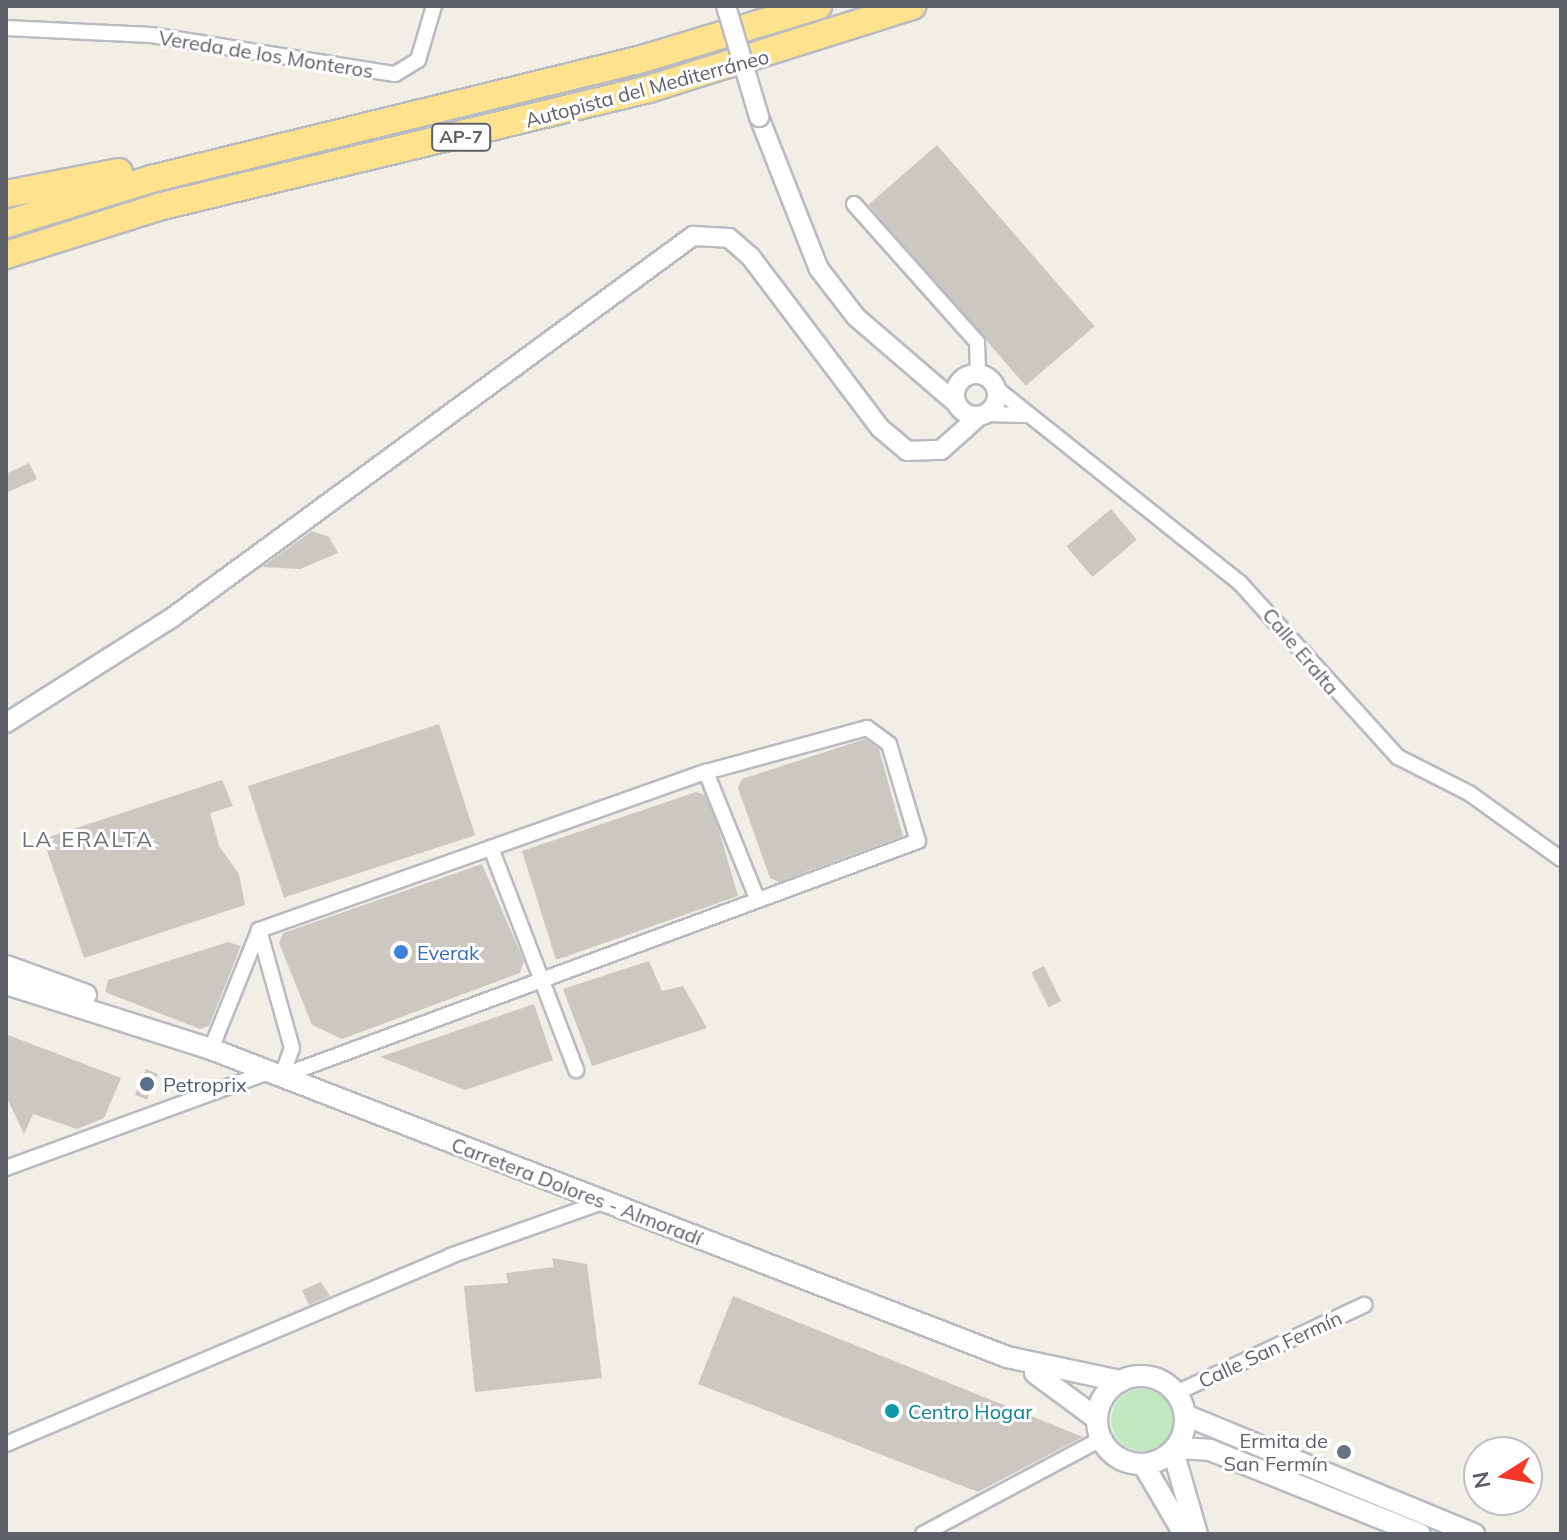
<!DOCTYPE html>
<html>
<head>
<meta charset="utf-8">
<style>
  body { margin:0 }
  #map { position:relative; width:1567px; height:1540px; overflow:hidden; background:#f0eee5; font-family:Mulish,sans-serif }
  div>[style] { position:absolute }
  .green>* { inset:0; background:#c0e9c0 }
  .round { border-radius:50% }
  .building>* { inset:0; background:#cbc8c2; transform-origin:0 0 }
  .roads { filter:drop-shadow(2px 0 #b8bbc0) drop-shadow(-2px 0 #b8bbc0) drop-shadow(0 2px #b8bbc0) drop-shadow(0 -2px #b8bbc0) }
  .minor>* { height:14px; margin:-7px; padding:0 7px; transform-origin:7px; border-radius:7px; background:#fff }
  .tertiary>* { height:18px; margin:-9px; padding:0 9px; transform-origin:9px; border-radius:9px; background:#fff }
  .tertiary>.ring { margin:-9px; padding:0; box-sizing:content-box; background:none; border:18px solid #fff; border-radius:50% }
  .secondary>* { height:20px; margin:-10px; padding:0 10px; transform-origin:10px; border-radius:10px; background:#fff }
  .secondary>.ring { margin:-10px; padding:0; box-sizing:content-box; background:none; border:20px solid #fff; border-radius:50% }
  .motorway>* { height:26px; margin:-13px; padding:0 13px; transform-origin:13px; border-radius:13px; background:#ffe28e }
  .bridges { filter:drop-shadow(2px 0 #b8bbc0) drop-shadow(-2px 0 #b8bbc0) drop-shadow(0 2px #b8bbc0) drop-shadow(0 -2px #b8bbc0) }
  .tertiary-bridge>* { height:18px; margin:-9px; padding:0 9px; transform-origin:9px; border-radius:9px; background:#fff }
  .dots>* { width:22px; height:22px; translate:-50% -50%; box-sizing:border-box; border:4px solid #fff; border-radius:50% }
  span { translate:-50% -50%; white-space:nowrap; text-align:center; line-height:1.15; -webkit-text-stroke:6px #fff; paint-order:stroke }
  .shield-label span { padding:2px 6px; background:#fff; border:2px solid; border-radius:6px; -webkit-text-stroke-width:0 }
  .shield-label { font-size:18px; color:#5d6167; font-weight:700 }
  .street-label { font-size:20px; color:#5d6167 }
  .shop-label { font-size:20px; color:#366cbe }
  .left { translate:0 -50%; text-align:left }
  .service-label { font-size:20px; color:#4e5e75 }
  .culture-label { font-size:20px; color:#0d838f }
  .worship-label { font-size:20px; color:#5b616d }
  .right { translate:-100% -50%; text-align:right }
  .neighbourhood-label { font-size:22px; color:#6e7379; letter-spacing:2px }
  .frame { position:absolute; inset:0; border:8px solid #5d6167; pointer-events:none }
  .north { position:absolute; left:1463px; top:1436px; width:80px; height:80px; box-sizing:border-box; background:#fff; border:2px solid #bec0c2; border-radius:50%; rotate:259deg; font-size:22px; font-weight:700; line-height:32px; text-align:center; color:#5d6167 }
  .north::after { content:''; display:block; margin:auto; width:28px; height:36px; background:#f53727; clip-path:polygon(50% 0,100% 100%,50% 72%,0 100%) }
</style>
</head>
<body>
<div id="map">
  <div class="green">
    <div class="round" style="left:1111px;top:1389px;width:62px;height:62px"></div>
  </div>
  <div class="building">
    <div style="left:937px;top:145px;width:240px;height:91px;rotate:49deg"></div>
    <div style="clip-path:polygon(29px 463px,37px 479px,6px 493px,6px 474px)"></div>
    <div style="left:1111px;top:509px;width:40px;height:58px;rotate:50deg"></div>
    <div style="clip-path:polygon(312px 531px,329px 537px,338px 553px,300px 569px,262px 567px)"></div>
    <div style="left:439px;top:724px;width:117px;height:201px;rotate:72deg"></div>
    <div style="clip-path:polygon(865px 739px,879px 749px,903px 836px,779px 882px,770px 878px,738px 788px,742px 779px)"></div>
    <div style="clip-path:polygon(222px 780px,233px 806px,210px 813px,219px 846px,239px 874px,245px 905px,84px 958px,43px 839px)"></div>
    <div style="clip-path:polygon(696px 792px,705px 795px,718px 827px,738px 896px,556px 960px,522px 851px)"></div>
    <div style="clip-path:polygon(482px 864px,524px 961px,520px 973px,342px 1039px,312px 1025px,279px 943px,283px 933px)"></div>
    <div style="clip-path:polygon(228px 942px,241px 946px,209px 1026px,200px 1029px,105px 992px,108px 980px)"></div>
    <div style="clip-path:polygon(649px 961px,662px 991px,683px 986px,707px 1028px,592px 1066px,563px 989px)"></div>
    <div style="left:1044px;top:966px;width:39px;height:14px;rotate:64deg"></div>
    <div style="clip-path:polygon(534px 1004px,553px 1060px,465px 1090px,380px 1057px)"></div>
    <div style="clip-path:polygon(8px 1035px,121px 1078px,104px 1118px,77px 1129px,33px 1114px,24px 1134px,6px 1096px)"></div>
    <div style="left:146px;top:1069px;width:13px;height:28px;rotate:23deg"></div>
    <div style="clip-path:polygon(552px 1258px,587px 1264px,602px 1378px,475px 1392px,464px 1286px,508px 1283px,506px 1273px,554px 1267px)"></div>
    <div style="clip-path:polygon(321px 1282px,330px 1296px,309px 1305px,302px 1290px)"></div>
    <div style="clip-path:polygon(733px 1296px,1083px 1437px,978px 1492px,698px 1384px)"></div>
  </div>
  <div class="roads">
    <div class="minor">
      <div style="left:6px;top:28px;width:145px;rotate:2.8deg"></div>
      <div style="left:151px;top:35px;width:247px;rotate:9.1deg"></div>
      <div style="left:395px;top:74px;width:27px;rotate:-31deg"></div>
      <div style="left:418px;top:60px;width:56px;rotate:-73.5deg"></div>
      <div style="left:854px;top:204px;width:185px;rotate:48.3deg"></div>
      <div style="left:977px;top:342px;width:31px;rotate:88deg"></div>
      <div style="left:997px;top:389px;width:311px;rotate:38.6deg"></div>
      <div style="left:1240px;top:583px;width:235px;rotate:47.8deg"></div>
      <div style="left:1398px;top:757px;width:80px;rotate:26.9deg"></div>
      <div style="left:1469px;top:793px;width:113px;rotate:35.7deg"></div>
      <div style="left:985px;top:414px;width:40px;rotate:1.4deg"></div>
      <div style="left:706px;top:772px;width:136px;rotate:68deg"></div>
      <div style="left:491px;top:848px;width:238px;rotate:69deg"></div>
      <div style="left:259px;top:930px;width:123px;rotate:74.4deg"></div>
      <div style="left:292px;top:1048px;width:30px;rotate:110deg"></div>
      <div style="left:211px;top:1049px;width:128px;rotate:-68deg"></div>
      <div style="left:259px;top:930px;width:474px;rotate:-19.5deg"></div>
      <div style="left:706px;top:772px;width:167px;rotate:-15.3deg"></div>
      <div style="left:867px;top:728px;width:27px;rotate:36deg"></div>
      <div style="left:889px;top:744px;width:101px;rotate:73.4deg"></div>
      <div style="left:918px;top:841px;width:678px;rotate:159.72deg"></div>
      <div style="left:6px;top:1168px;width:280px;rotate:-20.1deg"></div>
      <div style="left:1176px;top:1393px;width:208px;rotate:-25.1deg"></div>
      <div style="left:6px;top:1444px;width:482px;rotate:-22.9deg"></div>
      <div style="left:450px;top:1256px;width:164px;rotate:-19.5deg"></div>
      <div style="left:923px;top:1534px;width:202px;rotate:-28.1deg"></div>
    </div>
    <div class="tertiary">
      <div style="left:759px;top:117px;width:163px;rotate:68.5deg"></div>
      <div style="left:819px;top:269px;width:61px;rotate:52.4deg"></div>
      <div style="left:856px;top:317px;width:133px;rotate:40.7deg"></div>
      <div class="ring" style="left:955px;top:374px;width:24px;height:24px"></div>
      <div style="left:6px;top:723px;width:198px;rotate:-32.4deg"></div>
      <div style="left:173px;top:617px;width:645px;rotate:-36.23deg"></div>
      <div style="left:693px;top:236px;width:36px;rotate:3deg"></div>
      <div style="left:729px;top:238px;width:28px;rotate:41deg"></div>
      <div style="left:750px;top:256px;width:216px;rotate:52.9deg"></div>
      <div style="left:880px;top:428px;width:35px;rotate:40deg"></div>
      <div style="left:907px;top:451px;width:34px;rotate:-2deg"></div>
      <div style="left:941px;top:450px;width:51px;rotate:-41.8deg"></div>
    </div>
    <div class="secondary">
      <div style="left:6px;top:966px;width:85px;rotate:19.9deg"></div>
      <div style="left:6px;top:984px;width:215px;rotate:17.6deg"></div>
      <div style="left:211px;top:1049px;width:854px;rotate:21.15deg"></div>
      <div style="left:1007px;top:1357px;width:116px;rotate:12deg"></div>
      <div style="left:1035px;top:1373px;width:76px;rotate:36.4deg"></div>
      <div class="ring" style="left:1097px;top:1376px;width:68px;height:68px"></div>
      <div style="left:1185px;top:1415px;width:313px;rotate:22.4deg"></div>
      <div style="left:1175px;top:1448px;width:35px;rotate:3deg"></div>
      <div style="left:1210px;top:1450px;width:226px;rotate:21.8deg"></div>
      <div style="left:1173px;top:1451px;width:86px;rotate:73.9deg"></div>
      <div style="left:1143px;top:1464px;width:79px;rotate:59.5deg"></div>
    </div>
    <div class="motorway">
      <div style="left:6px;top:194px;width:115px;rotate:-11deg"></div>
      <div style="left:6px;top:224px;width:152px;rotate:-17.2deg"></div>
      <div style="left:151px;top:179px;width:505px;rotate:-13.73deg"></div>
      <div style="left:642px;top:59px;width:184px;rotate:-16.8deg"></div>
      <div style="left:6px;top:255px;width:159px;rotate:-17.5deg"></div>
      <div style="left:158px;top:207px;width:505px;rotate:-13.51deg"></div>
      <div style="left:649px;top:89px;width:276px;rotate:-17.5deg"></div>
    </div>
  </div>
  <div class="bridges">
    <div class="tertiary-bridge">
      <div style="left:726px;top:6px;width:116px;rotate:73.4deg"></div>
    </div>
  </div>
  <div class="dots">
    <div style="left:401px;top:952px;background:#3f7fe0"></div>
    <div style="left:147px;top:1084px;background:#5c6f8a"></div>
    <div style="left:892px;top:1411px;background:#0f9aa8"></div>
    <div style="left:1344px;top:1452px;background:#6b7280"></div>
  </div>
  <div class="shield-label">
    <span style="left:461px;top:137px">AP-7</span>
  </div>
  <div class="street-label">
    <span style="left:266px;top:54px;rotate:9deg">Vereda de los Monteros</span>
    <span style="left:647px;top:88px;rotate:-15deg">Autopista del Mediterráneo</span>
    <span style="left:1301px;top:651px;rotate:50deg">Calle Eralta</span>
    <span style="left:577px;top:1191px;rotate:21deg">Carretera Dolores - Almoradí</span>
    <span style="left:1270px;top:1349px;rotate:-25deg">Calle San Fermín</span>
  </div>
  <div class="shop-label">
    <span class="left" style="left:417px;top:952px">Everak</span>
  </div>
  <div class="service-label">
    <span class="left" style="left:163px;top:1084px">Petroprix</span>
  </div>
  <div class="culture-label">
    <span class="left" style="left:908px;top:1411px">Centro Hogar</span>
  </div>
  <div class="worship-label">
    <span class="right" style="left:1328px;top:1452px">Ermita de<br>San Fermín</span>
  </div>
  <div class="neighbourhood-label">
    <span style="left:88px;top:840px">LA ERALTA</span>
  </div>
  <div class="frame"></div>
  <div class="north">N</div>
</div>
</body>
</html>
